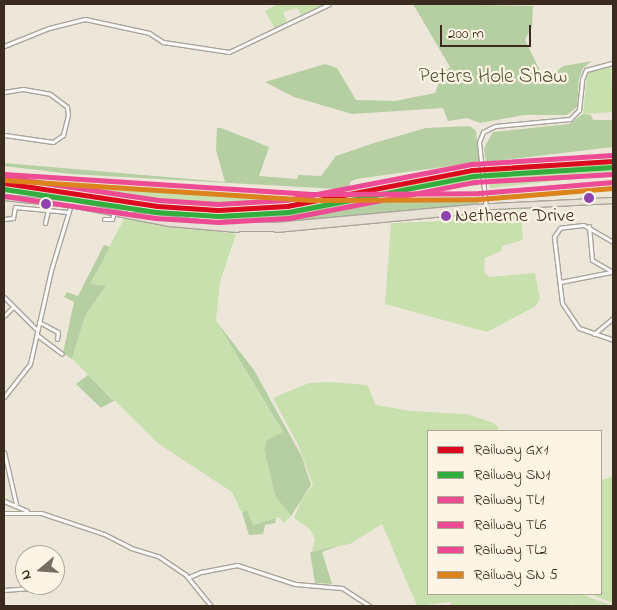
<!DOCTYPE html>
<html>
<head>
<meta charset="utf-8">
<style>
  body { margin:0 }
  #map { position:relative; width:617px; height:610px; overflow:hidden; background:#ede7da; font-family:"Indie Flower",sans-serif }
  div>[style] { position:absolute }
  .green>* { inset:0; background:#c8e0ad }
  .forest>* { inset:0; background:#b5cea2 }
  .roads { filter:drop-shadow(1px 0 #a9a49b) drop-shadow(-1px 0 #a9a49b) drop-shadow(0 1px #a9a49b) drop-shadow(0 -1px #a9a49b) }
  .minor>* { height:3px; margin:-1.5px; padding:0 1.5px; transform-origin:1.5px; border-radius:1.5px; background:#fcfbf9 }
  .highway>* { height:4.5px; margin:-2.25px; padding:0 2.25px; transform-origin:2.25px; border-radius:2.25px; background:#e7e2d5 }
  .rail-1>* { height:5px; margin:-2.5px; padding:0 2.5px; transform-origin:2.5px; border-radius:2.5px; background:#dc0a1e }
  .rail-2>* { height:5px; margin:-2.5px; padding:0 2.5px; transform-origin:2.5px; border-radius:2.5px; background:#33ae3e }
  .rail-3>* { height:5px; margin:-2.5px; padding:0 2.5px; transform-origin:2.5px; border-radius:2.5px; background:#ee4b95 }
  .rail-4>* { height:5px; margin:-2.5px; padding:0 2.5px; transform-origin:2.5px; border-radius:2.5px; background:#ee4b95 }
  .rail-5>* { height:5px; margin:-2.5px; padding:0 2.5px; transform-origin:2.5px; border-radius:2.5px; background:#ee4b95 }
  .rail-6>* { height:5px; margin:-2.5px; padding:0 2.5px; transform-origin:2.5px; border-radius:2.5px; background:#db831d }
  .dots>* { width:14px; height:14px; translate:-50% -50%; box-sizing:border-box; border:2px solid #fcf5e5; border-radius:50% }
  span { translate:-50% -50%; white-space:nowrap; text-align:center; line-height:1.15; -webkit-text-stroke:4.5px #fcf5e5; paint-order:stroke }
  .bus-label { font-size:20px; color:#3b2a1e }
  .left { translate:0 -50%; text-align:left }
  .park-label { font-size:21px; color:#575638 }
  .frame { position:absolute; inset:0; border:5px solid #3b2a1e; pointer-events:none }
  .legend { position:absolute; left:427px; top:430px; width:175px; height:165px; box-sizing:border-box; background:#fcf5e5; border:1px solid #afa495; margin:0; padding:6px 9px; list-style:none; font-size:15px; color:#3b2a1e }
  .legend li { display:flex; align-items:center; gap:10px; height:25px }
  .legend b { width:25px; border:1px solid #afa495 }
  .north { position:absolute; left:15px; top:545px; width:50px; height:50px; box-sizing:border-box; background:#fcf5e5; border:1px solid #afa495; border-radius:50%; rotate:252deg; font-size:14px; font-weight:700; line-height:20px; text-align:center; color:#3b2a1e }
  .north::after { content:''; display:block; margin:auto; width:18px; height:22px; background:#796c60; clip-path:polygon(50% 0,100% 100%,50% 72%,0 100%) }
  .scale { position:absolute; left:440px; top:25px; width:91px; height:22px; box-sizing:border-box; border:2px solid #3b2a1e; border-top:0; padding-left:6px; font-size:15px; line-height:18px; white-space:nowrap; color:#3b2a1e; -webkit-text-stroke:4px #fcf5e5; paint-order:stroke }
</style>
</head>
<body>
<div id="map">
  <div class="green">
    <div style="clip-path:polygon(278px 4px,325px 4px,301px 15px,297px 8px,283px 12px,287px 23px,275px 29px,265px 11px)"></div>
    <div style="clip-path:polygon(611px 66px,613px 112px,583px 114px,587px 75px,594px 68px)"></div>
    <div style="clip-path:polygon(613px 161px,613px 175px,490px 188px,487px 171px)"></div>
    <div style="clip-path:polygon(477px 173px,478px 186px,378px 189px,463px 174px)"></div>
    <div style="clip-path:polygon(4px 178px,163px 191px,290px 198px,242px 203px,190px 203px)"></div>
    <div style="clip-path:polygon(521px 210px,523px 240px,502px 246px,502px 251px,485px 258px,484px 271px,489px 277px,535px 273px,540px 299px,536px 306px,487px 332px,385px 304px,391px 223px,447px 221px)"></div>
    <div style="clip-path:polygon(124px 219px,236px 234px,220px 282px,216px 321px,283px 433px,267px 440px,264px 448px,275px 496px,291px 516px,284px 523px,279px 517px,253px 525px,247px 511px,242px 513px,232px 492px,159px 444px,72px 359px,85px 316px,106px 287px,90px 284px)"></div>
    <div style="clip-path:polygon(330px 382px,367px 385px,376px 405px,411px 411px,467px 414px,494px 423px,498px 428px,498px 431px,428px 431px,428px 594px,581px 594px,613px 606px,574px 606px,571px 597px,573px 606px,452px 606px,450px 602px,417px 606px,382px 524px,350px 544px,312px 551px,315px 539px,310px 529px,294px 518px,302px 499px,313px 485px,298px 445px,273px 398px,309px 383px)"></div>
    <div style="clip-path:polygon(613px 477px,613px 603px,590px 594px,601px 594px,601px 480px)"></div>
  </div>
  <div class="forest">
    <div style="clip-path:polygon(413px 4px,533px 6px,532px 26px,525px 40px,545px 81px,563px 66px,592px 61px,583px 68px,579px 78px,577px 107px,567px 115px,524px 115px,480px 123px,467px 118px,448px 121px,443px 108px,352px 114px,294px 97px,265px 82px,325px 64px,337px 68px,356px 100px,395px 101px,435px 93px,442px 75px,450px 67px)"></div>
    <div style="clip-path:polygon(583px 114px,591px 115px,593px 120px,613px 120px,613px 147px,486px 162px,484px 148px,493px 132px,569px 124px)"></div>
    <div style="clip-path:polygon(470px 126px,476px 131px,479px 162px,356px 179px,350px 182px,349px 186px,336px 189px,71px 174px,4px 166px,4px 163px,225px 182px,216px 150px,217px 128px,221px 128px,269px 147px,259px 176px,297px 179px,298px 175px,321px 176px,336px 156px,374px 143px,426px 128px)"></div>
    <div style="clip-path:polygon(479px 198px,478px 204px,277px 223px,225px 223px,224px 220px,196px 216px,293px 213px,334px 203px)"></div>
    <div style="clip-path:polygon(104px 245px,110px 247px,90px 284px,106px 286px,85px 316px,72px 359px,63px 353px,74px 302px,64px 297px,67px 292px,78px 296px)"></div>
    <div style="clip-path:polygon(216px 321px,254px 370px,302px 457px,311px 485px,291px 516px,275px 496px,264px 448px,267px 440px,283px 432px)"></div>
    <div style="clip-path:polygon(88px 375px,113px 400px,115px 400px,101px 408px,76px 384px)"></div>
    <div style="clip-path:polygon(247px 510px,253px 525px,276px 518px,275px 523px,265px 525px,263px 534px,249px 535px,242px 513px)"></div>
    <div style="clip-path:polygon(338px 546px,322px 552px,332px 584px,315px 583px,310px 552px)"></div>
  </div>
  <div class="roads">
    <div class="minor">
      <div style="left:4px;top:46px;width:48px;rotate:-21.8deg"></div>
      <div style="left:49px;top:28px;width:37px;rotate:-14deg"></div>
      <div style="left:85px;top:19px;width:66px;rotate:12.3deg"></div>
      <div style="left:149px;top:33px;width:17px;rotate:33deg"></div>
      <div style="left:163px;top:42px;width:67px;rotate:8.6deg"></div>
      <div style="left:229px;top:52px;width:111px;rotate:-25.6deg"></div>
      <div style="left:4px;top:92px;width:19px;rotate:-9deg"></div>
      <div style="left:23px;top:89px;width:27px;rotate:10deg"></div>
      <div style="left:50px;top:94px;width:21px;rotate:37deg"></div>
      <div style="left:67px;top:107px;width:8px;rotate:83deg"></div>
      <div style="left:68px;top:115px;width:21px;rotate:104deg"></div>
      <div style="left:63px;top:135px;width:12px;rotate:145deg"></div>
      <div style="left:53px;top:142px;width:49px;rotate:-171.9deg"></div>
      <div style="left:486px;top:208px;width:66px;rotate:-96.1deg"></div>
      <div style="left:479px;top:142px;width:11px;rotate:-68deg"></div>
      <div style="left:483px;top:132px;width:13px;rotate:-27deg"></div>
      <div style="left:495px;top:126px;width:75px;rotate:-5.3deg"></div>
      <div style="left:570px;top:119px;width:13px;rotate:-45deg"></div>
      <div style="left:579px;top:110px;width:31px;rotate:-84deg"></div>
      <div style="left:582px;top:79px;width:10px;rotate:-66deg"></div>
      <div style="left:586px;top:70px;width:28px;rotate:-15deg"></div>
      <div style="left:4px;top:219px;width:9px;rotate:-6deg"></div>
      <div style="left:13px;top:218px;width:11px;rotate:-80deg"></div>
      <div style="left:15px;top:207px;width:53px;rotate:5.4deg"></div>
      <div style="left:104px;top:219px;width:8px"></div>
      <div style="left:112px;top:219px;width:7px;rotate:-74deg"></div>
      <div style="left:45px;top:223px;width:13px;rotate:-77deg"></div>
      <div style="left:589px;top:226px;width:34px;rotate:85deg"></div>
      <div style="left:592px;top:260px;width:24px;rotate:30deg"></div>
      <div style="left:613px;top:242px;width:34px;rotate:-150deg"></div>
      <div style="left:583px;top:225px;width:23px;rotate:173deg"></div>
      <div style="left:560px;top:228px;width:11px;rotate:124deg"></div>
      <div style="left:554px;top:237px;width:66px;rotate:83.1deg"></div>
      <div style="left:562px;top:303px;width:30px;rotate:56deg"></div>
      <div style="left:579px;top:328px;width:36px;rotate:19deg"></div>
      <div style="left:560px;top:282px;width:52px;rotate:-11.1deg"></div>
      <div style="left:4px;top:297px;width:47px;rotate:45deg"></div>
      <div style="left:4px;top:316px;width:13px;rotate:-45deg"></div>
      <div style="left:39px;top:322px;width:21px;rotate:28deg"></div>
      <div style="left:58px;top:332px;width:7px;rotate:98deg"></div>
      <div style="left:594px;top:334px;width:25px;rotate:-40deg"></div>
      <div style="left:37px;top:335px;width:31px;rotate:37deg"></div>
      <div style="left:4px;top:397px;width:42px;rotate:-51.8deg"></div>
      <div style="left:30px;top:364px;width:96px;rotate:-77.4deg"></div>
      <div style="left:51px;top:270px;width:69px;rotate:-73.1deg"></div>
      <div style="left:4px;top:452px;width:53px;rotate:77deg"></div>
      <div style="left:4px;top:501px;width:25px;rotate:23deg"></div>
      <div style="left:4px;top:513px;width:37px"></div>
      <div style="left:41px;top:513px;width:66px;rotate:18.4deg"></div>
      <div style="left:104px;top:534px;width:30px;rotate:27deg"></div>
      <div style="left:131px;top:548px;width:28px;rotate:17deg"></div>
      <div style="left:158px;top:556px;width:32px;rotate:34deg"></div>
      <div style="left:185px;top:574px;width:41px;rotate:50.9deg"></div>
      <div style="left:189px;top:577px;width:13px;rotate:-23deg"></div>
      <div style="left:201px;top:572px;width:37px;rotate:-11deg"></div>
      <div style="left:237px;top:565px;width:61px;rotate:18.1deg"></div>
      <div style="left:295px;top:584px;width:47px;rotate:4.9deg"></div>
      <div style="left:342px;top:588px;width:33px;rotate:33deg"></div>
      <div style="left:4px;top:590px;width:27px;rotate:-4deg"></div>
    </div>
    <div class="highway">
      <div style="left:4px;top:197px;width:67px;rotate:6deg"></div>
      <div style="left:71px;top:204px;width:101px;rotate:10.9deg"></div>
      <div style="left:170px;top:223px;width:67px;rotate:5.1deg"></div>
      <div style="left:237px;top:229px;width:39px"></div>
      <div style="left:276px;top:229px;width:211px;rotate:-5.4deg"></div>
      <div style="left:135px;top:215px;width:83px;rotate:6.2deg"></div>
      <div style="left:218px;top:224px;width:58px;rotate:1deg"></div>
      <div style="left:276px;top:225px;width:197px;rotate:-5.2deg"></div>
      <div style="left:472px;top:207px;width:141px;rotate:-2.8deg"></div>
    </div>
  </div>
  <div class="rail-1">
    <div style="left:4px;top:183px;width:155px;rotate:8.5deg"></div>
    <div style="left:157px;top:206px;width:61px;rotate:3.8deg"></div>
    <div style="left:218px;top:210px;width:69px;rotate:-3.3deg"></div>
    <div style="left:287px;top:206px;width:188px;rotate:-11deg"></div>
    <div style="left:472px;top:170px;width:141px;rotate:-3.7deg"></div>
  </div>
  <div class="rail-2">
    <div style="left:4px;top:189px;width:154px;rotate:8.6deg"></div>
    <div style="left:156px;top:212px;width:62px;rotate:3.7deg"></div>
    <div style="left:218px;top:216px;width:70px;rotate:-3.3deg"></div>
    <div style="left:288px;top:212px;width:188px;rotate:-11deg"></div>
    <div style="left:473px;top:176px;width:140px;rotate:-3.7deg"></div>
  </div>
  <div class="rail-3">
    <div style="left:5px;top:177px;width:155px;rotate:8.5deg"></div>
    <div style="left:158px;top:200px;width:60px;rotate:3.8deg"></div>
    <div style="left:218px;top:204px;width:68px;rotate:-3.4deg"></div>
    <div style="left:286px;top:200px;width:189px;rotate:-11deg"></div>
    <div style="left:472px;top:164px;width:141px;rotate:-3.7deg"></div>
  </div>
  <div class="rail-4">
    <div style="left:4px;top:196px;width:153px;rotate:8.3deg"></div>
    <div style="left:155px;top:218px;width:64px;rotate:3.6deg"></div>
    <div style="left:219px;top:222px;width:70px;rotate:-3.3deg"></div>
    <div style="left:289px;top:218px;width:188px;rotate:-11deg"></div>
    <div style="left:474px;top:182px;width:139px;rotate:-3.3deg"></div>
  </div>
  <div class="rail-5">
    <div style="left:4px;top:174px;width:312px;rotate:3.7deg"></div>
    <div style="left:315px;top:194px;width:164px;rotate:-0.3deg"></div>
    <div style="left:479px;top:193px;width:134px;rotate:-4.7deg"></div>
  </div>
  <div class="rail-6">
    <div style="left:4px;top:180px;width:312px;rotate:3.7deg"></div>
    <div style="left:315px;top:200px;width:164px;rotate:-0.3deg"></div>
    <div style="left:479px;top:199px;width:134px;rotate:-4.7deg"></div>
  </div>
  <div class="dots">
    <div style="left:589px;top:198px;background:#8e44ad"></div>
    <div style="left:46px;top:204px;background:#8e44ad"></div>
    <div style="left:446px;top:216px;background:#8e44ad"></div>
  </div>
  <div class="bus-label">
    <span class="left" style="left:455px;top:216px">Netherne Drive</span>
  </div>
  <div class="park-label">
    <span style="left:493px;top:77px">Peters Hole Shaw</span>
  </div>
  <div class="frame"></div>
  <ul class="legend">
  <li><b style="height:6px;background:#dc0a1e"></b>Railway GX1</li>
  <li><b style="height:6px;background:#33ae3e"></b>Railway SN1</li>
  <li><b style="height:6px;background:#ee4b95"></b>Railway TL1</li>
  <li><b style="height:6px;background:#ee4b95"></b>Railway TL6</li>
  <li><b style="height:6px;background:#ee4b95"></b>Railway TL2</li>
  <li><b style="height:6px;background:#db831d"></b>Railway SN 5</li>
  </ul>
  <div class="north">N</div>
  <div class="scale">200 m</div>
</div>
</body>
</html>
